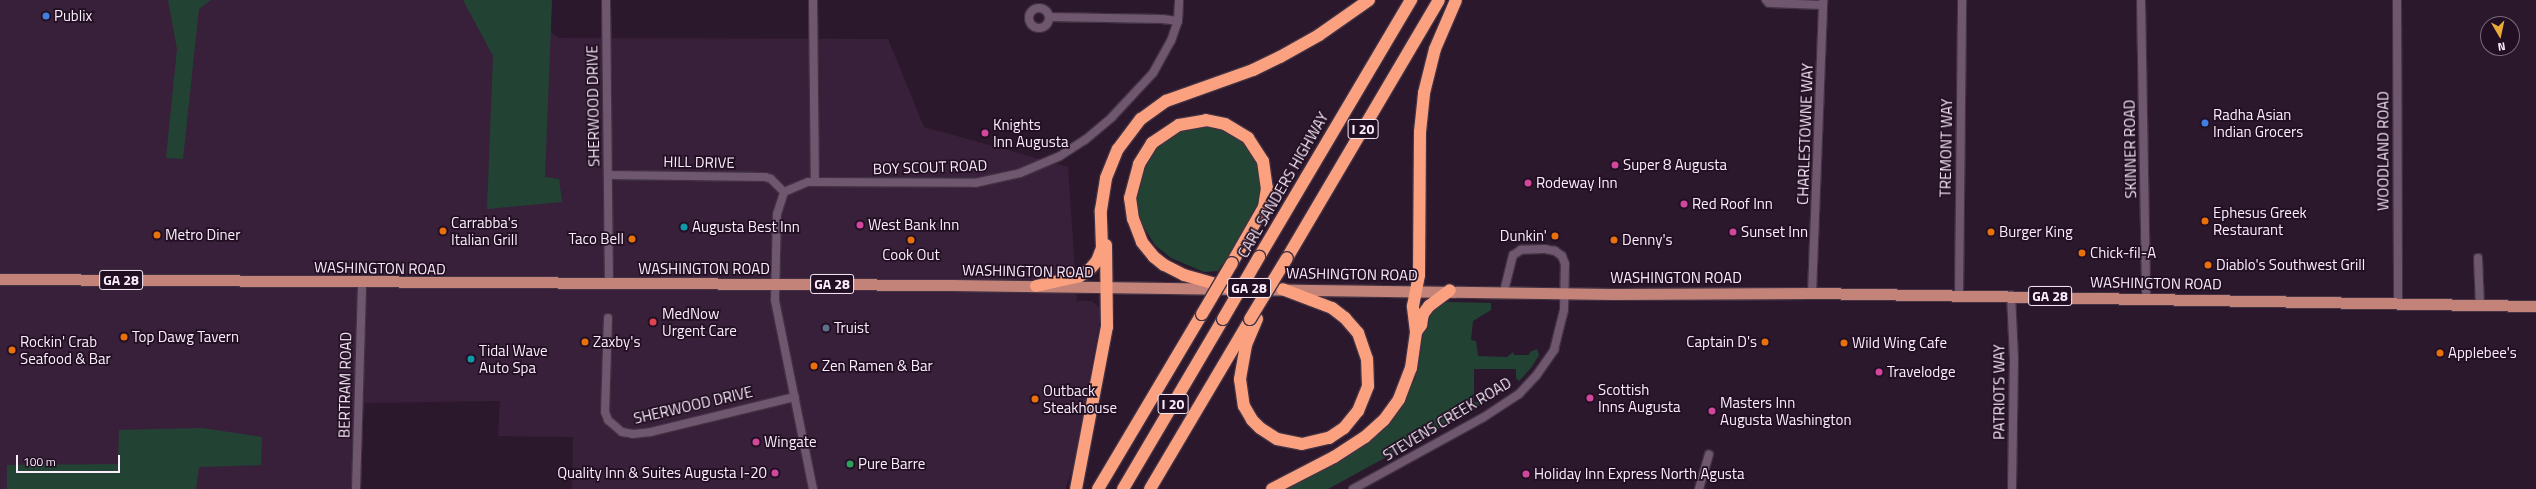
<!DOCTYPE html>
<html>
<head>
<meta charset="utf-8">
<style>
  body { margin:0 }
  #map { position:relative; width:2536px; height:489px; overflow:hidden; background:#2c182d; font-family:"Titillium Web",sans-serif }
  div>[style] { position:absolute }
  .built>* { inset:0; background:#39203a }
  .green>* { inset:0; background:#224333 }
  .roads { filter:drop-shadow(1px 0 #423243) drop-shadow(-1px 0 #423243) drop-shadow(0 1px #423243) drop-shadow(0 -1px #423243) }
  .minor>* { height:8px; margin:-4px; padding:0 4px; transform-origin:4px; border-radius:4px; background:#6f576f }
  .minor>.ring { margin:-4px; padding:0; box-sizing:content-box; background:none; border:8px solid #6f576f; border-radius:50% }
  .major>* { height:11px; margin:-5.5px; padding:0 5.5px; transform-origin:5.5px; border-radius:5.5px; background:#c38379 }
  .highway>* { height:12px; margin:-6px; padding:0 6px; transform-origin:6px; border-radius:6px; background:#fba17f }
  .bridges { filter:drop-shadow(1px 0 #423243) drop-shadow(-1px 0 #423243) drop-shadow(0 1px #423243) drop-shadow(0 -1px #423243) }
  .highway-bridge>* { height:12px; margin:-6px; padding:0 6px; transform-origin:6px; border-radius:6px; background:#fba17f }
  .dots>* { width:11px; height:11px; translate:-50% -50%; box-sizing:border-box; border:2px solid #220f23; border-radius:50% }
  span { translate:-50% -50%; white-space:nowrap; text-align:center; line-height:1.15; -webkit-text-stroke:3.5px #220f23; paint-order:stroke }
  .shield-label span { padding:1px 3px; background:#220f23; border:1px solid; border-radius:3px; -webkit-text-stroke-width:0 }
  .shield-label { font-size:14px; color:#fbedfb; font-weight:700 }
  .poi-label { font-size:15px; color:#fbedfb }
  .left { translate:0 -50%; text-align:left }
  .right { translate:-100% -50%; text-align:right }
  .street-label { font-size:15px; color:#fbedfb }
  .north { position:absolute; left:2480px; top:16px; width:40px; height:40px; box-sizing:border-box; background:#220f23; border:1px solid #796879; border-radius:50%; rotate:171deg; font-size:11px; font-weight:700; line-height:16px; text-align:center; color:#fbedfb }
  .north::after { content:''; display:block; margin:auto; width:14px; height:18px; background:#e9aa38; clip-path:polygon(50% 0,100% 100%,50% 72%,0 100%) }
  .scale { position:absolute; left:16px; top:455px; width:104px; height:18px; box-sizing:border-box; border:2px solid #fbedfb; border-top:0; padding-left:5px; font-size:12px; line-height:14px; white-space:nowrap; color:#fbedfb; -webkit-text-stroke:3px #220f23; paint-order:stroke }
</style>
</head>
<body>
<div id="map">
  <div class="built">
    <div style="clip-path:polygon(0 0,508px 0,559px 38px,888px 39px,924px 127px,1068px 167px,1077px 301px,1091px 301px,1102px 309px,1075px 462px,1065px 489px,572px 489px,573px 437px,498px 436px,500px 401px,362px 403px,355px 489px,0 489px)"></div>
  </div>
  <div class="green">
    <div style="clip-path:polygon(168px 0,211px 0,199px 9px,183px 159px,166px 158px,177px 49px)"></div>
    <div style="clip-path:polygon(463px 0,552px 0,545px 177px,559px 179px,562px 202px,487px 209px,493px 56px)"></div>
    <div style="clip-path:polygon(1202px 126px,1225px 131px,1243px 141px,1255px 156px,1259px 170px,1259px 201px,1250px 224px,1218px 271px,1204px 272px,1171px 258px,1155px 245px,1143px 226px,1136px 205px,1140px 181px,1150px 157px,1160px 143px,1185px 129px)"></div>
    <div style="clip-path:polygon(1448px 302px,1491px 303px,1491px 310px,1473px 321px,1471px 340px,1476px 341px,1478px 356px,1507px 357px,1513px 352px,1514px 355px,1529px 355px,1530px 352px,1537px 349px,1539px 355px,1531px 368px,1519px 381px,1516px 378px,1516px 369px,1474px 369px,1474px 402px,1480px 402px,1480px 406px,1328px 489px,1282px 489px,1401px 407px,1415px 379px,1425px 323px,1438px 305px)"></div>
    <div style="clip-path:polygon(202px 428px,262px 437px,261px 465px,199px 467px,196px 489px,7px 489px,7px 465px,118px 464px,119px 430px)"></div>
  </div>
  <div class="roads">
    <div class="minor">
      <div style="left:606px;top:0;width:284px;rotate:89.4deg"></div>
      <div style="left:813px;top:0;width:182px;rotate:89.4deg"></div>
      <div style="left:1766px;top:0;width:4px;rotate:45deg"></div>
      <div style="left:1769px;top:3px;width:54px;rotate:2.1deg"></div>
      <div style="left:2141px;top:0;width:298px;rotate:89deg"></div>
      <div style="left:2397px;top:0;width:302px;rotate:89.8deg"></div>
      <div class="ring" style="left:1029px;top:8px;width:12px;height:12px"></div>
      <div style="left:1049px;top:17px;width:113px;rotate:1deg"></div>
      <div style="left:1162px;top:19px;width:16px;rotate:7deg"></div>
      <div style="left:608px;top:175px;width:157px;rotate:0.7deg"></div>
      <div style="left:765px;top:177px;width:6px;rotate:18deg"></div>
      <div style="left:771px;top:179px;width:18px;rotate:45deg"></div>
      <div style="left:2478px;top:258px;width:47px;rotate:87.6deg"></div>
      <div style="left:1812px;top:293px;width:293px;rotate:-87.8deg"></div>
      <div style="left:2011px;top:295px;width:64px;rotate:87.3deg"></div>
      <div style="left:2014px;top:359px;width:130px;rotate:90.9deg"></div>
      <div style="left:1959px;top:296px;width:296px;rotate:-89.4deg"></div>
      <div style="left:608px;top:318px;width:94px;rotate:91.8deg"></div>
      <div style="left:605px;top:412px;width:9px;rotate:69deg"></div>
      <div style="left:608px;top:420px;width:18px;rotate:41deg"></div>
      <div style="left:622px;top:432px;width:11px;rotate:10deg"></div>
      <div style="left:633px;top:434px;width:18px;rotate:-6deg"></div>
      <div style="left:651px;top:432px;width:148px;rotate:-13.7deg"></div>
      <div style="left:356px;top:489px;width:207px;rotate:-88.3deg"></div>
      <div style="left:813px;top:489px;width:193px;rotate:-101.4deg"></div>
      <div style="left:775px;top:300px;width:86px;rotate:-88.7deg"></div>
      <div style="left:777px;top:214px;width:23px;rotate:-72deg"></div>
      <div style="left:784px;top:192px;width:26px;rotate:-23deg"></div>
      <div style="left:808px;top:182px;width:167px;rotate:0.3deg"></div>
      <div style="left:975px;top:183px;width:46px;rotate:-12.5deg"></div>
      <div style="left:1020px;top:173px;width:43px;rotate:-23deg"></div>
      <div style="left:1060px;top:156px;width:30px;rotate:-33deg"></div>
      <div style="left:1085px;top:140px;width:35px;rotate:-40deg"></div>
      <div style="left:1112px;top:117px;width:60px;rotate:-47deg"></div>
      <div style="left:1153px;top:73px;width:37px;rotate:-61deg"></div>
      <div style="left:1171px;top:41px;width:21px;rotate:-71deg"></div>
      <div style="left:1178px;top:21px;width:21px;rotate:-87deg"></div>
      <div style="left:1353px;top:489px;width:149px;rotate:-28.8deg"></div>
      <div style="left:1484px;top:417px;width:42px;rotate:-33.3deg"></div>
      <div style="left:1519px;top:394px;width:25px;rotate:-47deg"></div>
      <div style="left:1536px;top:376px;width:32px;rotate:-55deg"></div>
      <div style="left:1554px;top:350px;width:41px;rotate:-76deg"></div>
      <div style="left:1564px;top:310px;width:46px;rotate:-88.8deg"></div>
      <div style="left:1565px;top:264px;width:9px;rotate:-111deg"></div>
      <div style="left:1562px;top:256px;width:9px;rotate:-144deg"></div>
      <div style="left:1555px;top:251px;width:10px;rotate:-169deg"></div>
      <div style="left:1545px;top:249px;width:24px;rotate:178deg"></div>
      <div style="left:1521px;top:250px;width:9px;rotate:148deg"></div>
      <div style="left:1513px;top:255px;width:38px;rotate:104deg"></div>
      <div style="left:1699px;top:489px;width:36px;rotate:-74deg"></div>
    </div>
    <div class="major">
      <div style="left:0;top:279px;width:951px;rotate:0.36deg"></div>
      <div style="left:951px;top:285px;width:662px;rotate:0.78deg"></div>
      <div style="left:1613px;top:294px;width:199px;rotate:-0.3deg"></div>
      <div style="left:1812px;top:293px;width:724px;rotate:1.03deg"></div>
    </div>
    <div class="highway">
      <div style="left:1259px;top:257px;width:299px;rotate:-59.4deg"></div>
      <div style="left:1287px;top:258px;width:299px;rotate:-59.5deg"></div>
      <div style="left:1036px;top:286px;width:45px;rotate:-12.8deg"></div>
      <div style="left:1080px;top:276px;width:12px;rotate:-35deg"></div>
      <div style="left:1090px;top:269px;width:11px;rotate:-49deg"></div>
      <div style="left:1097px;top:261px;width:14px;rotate:-69deg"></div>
      <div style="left:1102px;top:248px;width:38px;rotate:-92deg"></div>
      <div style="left:1101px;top:210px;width:32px;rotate:-81deg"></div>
      <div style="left:1106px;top:178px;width:31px;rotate:-68deg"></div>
      <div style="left:1118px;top:149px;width:38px;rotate:-53deg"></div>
      <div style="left:1141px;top:119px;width:31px;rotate:-36deg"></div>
      <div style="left:1166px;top:101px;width:92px;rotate:-19.6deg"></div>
      <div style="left:1253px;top:70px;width:30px;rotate:-26deg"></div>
      <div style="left:1280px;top:57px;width:45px;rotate:-29.4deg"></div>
      <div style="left:1319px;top:35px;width:61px;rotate:-35deg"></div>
      <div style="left:1230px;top:288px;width:48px;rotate:-164.2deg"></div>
      <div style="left:1184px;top:275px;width:22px;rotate:-153deg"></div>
      <div style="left:1164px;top:265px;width:13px;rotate:-141deg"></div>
      <div style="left:1154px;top:257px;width:19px;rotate:-129deg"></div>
      <div style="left:1142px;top:242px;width:25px;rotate:-111deg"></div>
      <div style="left:1133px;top:219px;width:21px;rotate:-98deg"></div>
      <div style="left:1130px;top:198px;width:35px;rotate:-75deg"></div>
      <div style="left:1139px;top:164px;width:25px;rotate:-58deg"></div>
      <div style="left:1152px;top:143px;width:32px;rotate:-34deg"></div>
      <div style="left:1179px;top:125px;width:27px;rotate:-10deg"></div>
      <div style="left:1206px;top:120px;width:19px;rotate:12deg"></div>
      <div style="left:1225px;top:124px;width:27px;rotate:31deg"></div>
      <div style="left:1248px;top:138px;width:27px;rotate:57deg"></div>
      <div style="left:1263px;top:161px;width:27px;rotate:82deg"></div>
      <div style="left:1267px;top:188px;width:19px;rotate:99deg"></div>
      <div style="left:1264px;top:207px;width:64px;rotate:119.7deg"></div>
      <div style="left:1257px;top:319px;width:28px;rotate:113deg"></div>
      <div style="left:1246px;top:345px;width:35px;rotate:100deg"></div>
      <div style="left:1240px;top:379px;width:27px;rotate:82deg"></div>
      <div style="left:1244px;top:406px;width:16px;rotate:60deg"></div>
      <div style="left:1252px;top:420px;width:11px;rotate:45deg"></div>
      <div style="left:1260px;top:428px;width:20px;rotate:33deg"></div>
      <div style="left:1277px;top:439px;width:25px;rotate:11deg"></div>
      <div style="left:1302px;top:444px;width:28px;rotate:-13deg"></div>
      <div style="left:1329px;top:438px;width:18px;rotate:-34deg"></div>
      <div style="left:1344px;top:428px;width:22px;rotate:-51deg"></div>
      <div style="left:1358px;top:411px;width:27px;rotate:-68deg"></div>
      <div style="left:1368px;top:386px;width:27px;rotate:-92deg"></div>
      <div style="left:1367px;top:359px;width:28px;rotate:-109deg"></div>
      <div style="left:1358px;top:333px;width:20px;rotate:-131deg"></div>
      <div style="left:1345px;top:318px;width:16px;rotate:-142deg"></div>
      <div style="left:1332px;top:308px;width:53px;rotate:-159.2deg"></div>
      <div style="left:1416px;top:332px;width:9px;rotate:-54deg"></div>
      <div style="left:1421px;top:325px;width:11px;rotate:-80deg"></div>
      <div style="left:1423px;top:314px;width:10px;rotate:-53deg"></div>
      <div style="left:1429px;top:306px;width:26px;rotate:-37deg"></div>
      <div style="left:1076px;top:489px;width:165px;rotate:-79.2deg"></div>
      <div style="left:1107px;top:327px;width:82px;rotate:-90.7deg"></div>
      <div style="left:1098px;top:489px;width:204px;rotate:-59.3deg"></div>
      <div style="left:1123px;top:489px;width:197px;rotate:-59.5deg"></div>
      <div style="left:1150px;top:489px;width:191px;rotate:-59.4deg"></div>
      <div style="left:1272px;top:489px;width:70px;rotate:-27.3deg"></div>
      <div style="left:1334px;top:457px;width:37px;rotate:-33deg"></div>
      <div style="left:1365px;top:437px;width:25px;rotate:-42deg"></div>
      <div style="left:1384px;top:420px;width:26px;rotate:-54deg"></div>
      <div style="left:1399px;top:399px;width:33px;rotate:-69deg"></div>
      <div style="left:1411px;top:368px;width:36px;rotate:-82deg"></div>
      <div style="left:1416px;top:332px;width:26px;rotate:-97deg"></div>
      <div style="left:1413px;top:306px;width:32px;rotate:-79deg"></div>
      <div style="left:1419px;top:275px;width:143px;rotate:-89.6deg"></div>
      <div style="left:1420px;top:132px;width:39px;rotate:-84deg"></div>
      <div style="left:1424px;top:93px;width:45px;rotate:-76deg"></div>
      <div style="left:1435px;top:49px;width:53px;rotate:-66.8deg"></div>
    </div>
  </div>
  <div class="bridges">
    <div class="highway-bridge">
      <div style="left:1202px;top:314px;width:59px;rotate:-59.5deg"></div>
      <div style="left:1223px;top:319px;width:72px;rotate:-59.9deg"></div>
      <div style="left:1250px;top:319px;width:71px;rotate:-58.8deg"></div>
    </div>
  </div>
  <div class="dots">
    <div style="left:46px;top:16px;background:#3f7fe0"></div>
    <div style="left:2205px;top:123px;background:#3f7fe0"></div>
    <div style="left:985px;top:133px;background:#d1479c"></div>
    <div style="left:1615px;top:165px;background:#d1479c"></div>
    <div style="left:1528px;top:183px;background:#d1479c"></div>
    <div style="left:1684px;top:204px;background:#d1479c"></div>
    <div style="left:2205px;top:221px;background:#e8710a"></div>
    <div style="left:860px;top:225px;background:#d1479c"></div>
    <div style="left:684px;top:227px;background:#0f9aa8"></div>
    <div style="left:443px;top:231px;background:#e8710a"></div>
    <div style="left:1733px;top:232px;background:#d1479c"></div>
    <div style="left:1991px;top:232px;background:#e8710a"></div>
    <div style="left:157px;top:235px;background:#e8710a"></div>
    <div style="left:1555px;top:236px;background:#e8710a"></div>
    <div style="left:632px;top:239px;background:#e8710a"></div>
    <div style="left:911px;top:240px;background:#e8710a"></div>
    <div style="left:1614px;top:240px;background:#e8710a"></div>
    <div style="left:2082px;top:253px;background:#e8710a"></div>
    <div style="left:2208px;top:265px;background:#e8710a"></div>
    <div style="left:653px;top:322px;background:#e0444e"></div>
    <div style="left:826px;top:328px;background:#5c6f8a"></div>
    <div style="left:124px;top:337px;background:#e8710a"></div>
    <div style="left:585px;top:342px;background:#e8710a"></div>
    <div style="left:1765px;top:342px;background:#e8710a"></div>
    <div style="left:1844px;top:343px;background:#e8710a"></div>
    <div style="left:12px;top:350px;background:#e8710a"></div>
    <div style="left:2440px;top:353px;background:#e8710a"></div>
    <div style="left:471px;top:359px;background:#0f9aa8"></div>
    <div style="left:814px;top:366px;background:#e8710a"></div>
    <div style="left:1879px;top:372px;background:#d1479c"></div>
    <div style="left:1590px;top:398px;background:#d1479c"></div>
    <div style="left:1035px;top:399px;background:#e8710a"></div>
    <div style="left:1712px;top:411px;background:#d1479c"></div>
    <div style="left:756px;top:442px;background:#d1479c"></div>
    <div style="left:850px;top:464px;background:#2e9e5b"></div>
    <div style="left:775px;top:473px;background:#d1479c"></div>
    <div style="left:1526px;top:474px;background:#d1479c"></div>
  </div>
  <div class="shield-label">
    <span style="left:1363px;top:129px">I 20</span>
    <span style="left:121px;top:280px">GA 28</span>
    <span style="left:832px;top:284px">GA 28</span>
    <span style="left:1249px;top:288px">GA 28</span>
    <span style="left:2050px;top:296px">GA 28</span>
    <span style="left:1173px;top:404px">I 20</span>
  </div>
  <div class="poi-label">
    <span class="left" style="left:54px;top:16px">Publix</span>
    <span class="left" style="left:2213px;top:123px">Radha Asian<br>Indian Grocers</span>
    <span class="left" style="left:993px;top:133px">Knights<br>Inn Augusta</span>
    <span class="left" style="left:1623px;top:165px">Super 8 Augusta</span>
    <span class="left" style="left:1536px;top:183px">Rodeway Inn</span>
    <span class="left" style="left:1692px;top:204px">Red Roof Inn</span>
    <span class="left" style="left:2213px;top:221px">Ephesus Greek<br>Restaurant</span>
    <span class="left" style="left:451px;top:231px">Carrabba's<br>Italian Grill</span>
    <span class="left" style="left:868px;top:225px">West Bank Inn</span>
    <span class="left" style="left:692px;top:227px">Augusta Best Inn</span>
    <span class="left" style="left:1741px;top:232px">Sunset Inn</span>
    <span class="left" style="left:1999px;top:232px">Burger King</span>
    <span class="left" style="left:165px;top:235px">Metro Diner</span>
    <span class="right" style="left:1547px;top:236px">Dunkin'</span>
    <span class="right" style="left:624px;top:239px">Taco Bell</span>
    <span class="left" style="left:1622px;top:240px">Denny's</span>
    <span class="left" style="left:2090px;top:253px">Chick-fil-A</span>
    <span style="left:911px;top:255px">Cook Out</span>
    <span class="left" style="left:2216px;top:265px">Diablo's Southwest Grill</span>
    <span class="left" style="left:662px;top:322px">MedNow<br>Urgent Care</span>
    <span class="left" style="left:834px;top:328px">Truist</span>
    <span class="left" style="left:132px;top:337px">Top Dawg Tavern</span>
    <span class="left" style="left:20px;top:350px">Rockin' Crab<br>Seafood &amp; Bar</span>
    <span class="left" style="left:593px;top:342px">Zaxby's</span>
    <span class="right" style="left:1757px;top:342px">Captain D's</span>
    <span class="left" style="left:1852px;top:343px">Wild Wing Cafe</span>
    <span class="left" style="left:479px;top:359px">Tidal Wave<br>Auto Spa</span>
    <span class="left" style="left:2448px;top:353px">Applebee's</span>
    <span class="left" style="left:822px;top:366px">Zen Ramen &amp; Bar</span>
    <span class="left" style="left:1887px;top:372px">Travelodge</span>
    <span class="left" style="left:1598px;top:398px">Scottish<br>Inns Augusta</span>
    <span class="left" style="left:1043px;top:399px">Outback<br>Steakhouse</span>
    <span class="left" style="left:1720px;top:411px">Masters Inn<br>Augusta Washington</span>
    <span class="left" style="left:764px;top:442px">Wingate</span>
    <span class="left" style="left:858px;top:464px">Pure Barre</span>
    <span class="right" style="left:767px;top:473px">Quality Inn &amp; Suites Augusta I-20</span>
    <span class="left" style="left:1534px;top:474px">Holiday Inn Express North Agusta</span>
  </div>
  <div class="street-label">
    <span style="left:593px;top:106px;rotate:-91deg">SHERWOOD DRIVE</span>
    <span style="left:1805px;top:134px;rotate:-88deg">CHARLESTOWNE WAY</span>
    <span style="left:1946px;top:148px;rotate:-89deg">TREMONT WAY</span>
    <span style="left:2130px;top:149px;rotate:-91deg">SKINNER ROAD</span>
    <span style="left:2383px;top:151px;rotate:-90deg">WOODLAND ROAD</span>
    <span style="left:699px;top:162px;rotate:1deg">HILL DRIVE</span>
    <span style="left:930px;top:167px;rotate:-2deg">BOY SCOUT ROAD</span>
    <span style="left:1283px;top:185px;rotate:-60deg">CARL SANDERS HIGHWAY</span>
    <span style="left:380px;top:268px;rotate:1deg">WASHINGTON ROAD</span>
    <span style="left:704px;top:269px">WASHINGTON ROAD</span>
    <span style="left:1028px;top:271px;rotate:1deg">WASHINGTON ROAD</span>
    <span style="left:1352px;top:274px;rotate:1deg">WASHINGTON ROAD</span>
    <span style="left:1676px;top:278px">WASHINGTON ROAD</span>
    <span style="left:2156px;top:283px;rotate:1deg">WASHINGTON ROAD</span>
    <span style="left:345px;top:385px;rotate:-89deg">BERTRAM ROAD</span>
    <span style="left:1999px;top:392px;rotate:-90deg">PATRIOTS WAY</span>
    <span style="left:693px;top:405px;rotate:-13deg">SHERWOOD DRIVE</span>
    <span style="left:1447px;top:419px;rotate:-31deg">STEVENS CREEK ROAD</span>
  </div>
  <div class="north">N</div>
  <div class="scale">100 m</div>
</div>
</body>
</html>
